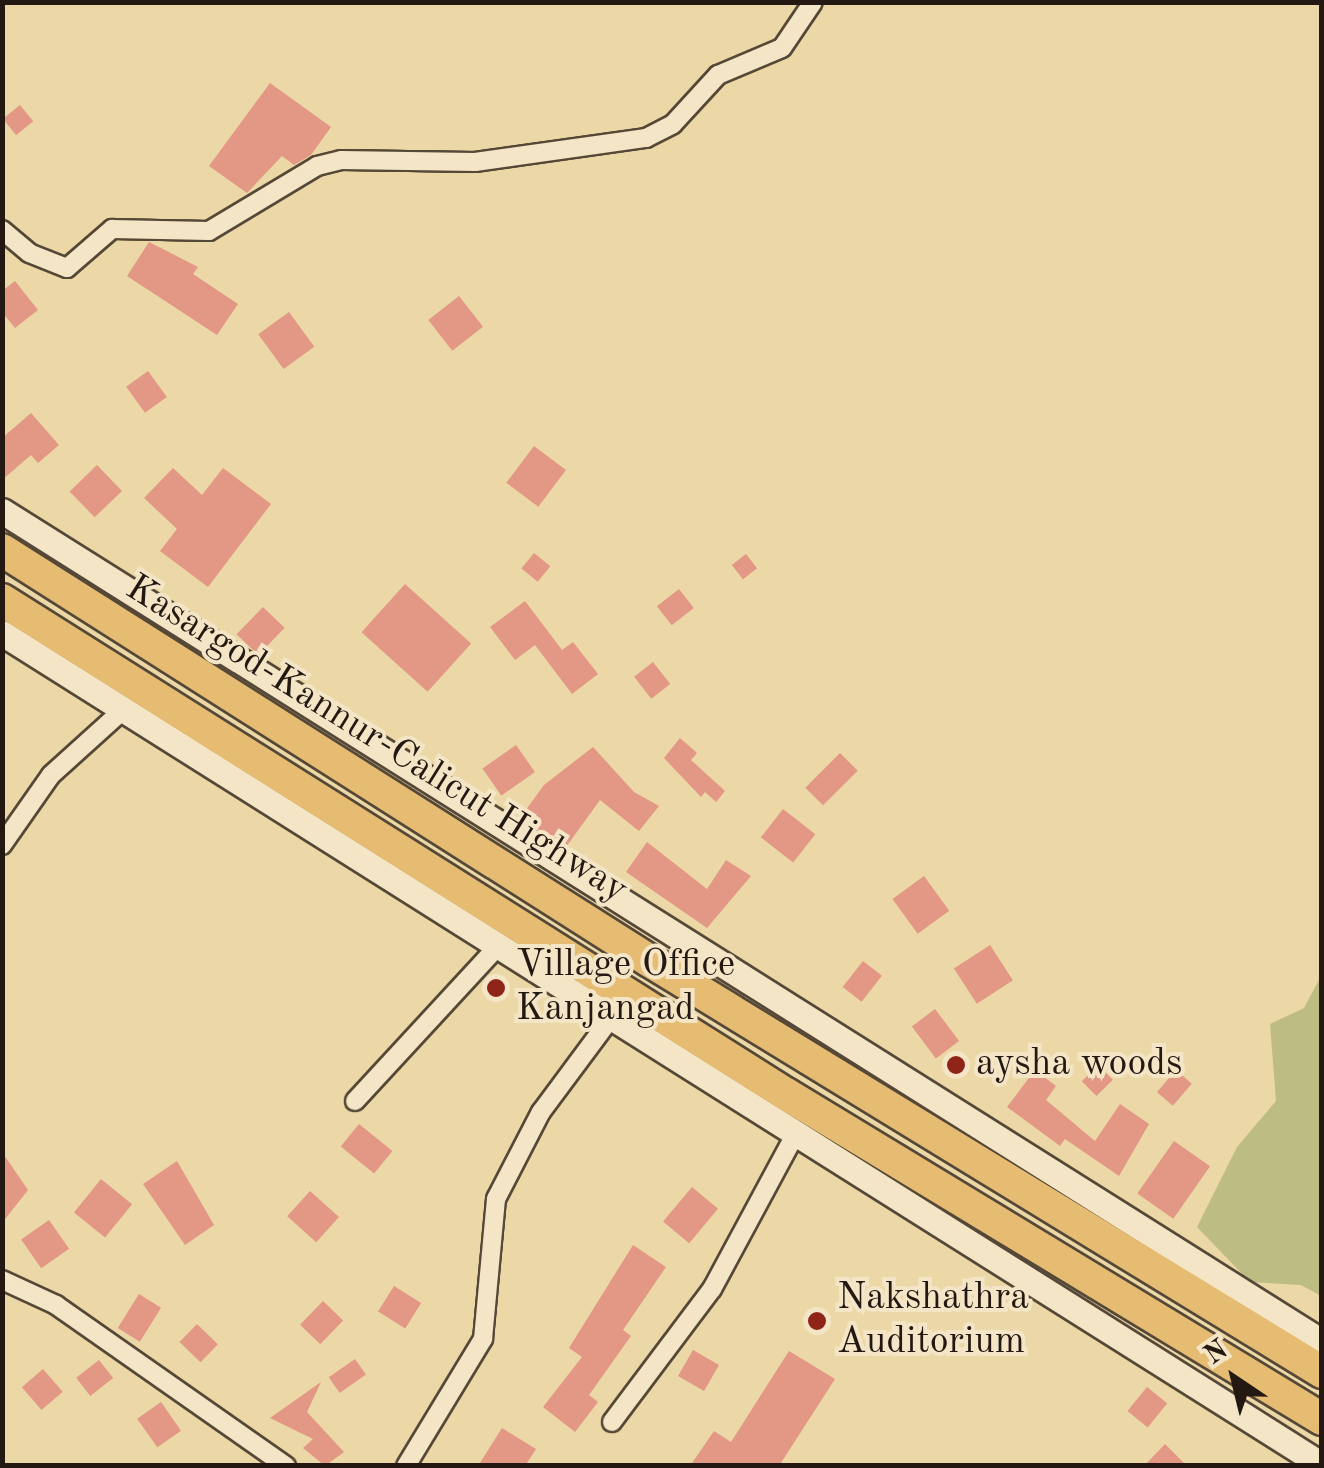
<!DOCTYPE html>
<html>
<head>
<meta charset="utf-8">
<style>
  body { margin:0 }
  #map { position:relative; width:1324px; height:1468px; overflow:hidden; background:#ecd7a6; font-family:"Old Standard TT",serif }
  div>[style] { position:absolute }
  .green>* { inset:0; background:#bdbd83 }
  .building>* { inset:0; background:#e39785; transform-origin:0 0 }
  .roads { filter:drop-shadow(2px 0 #554837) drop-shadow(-2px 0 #554837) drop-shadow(0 2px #554837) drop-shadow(0 -2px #554837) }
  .street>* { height:18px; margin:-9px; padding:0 9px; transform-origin:9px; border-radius:9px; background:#f3e5c5 }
  .secondary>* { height:25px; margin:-12.5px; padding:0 12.5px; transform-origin:12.5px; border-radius:12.5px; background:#f3e5c5 }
  .highway>* { height:32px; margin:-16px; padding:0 16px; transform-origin:16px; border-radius:16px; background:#e6bc73 }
  .dots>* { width:28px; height:28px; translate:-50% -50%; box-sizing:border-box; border:5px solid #f3e5c5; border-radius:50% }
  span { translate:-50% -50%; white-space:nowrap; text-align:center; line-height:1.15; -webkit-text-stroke:8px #f3e5c5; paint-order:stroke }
  .street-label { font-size:38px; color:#231812 }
  .poi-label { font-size:38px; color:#231812 }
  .left { translate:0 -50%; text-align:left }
  .frame { position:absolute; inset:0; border:5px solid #231812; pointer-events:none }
  .north { position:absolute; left:1184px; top:1328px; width:100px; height:100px; -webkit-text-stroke:8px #f3e5c5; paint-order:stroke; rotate:325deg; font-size:28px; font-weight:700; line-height:40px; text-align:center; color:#231812 }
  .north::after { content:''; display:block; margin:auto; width:35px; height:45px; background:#231812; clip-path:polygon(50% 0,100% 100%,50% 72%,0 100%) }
</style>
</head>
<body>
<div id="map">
  <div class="green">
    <div style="clip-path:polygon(1321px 976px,1321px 1296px,1301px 1285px,1250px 1282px,1197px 1227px,1237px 1147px,1276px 1101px,1270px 1024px,1304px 1008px)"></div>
  </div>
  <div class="building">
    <div style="clip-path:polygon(270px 83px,331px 127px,311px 155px,294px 165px,282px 156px,247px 193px,209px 166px)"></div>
    <div style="left:20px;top:105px;width:21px;height:22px;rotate:51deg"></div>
    <div style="clip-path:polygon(149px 242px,198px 267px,193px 274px,238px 304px,217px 335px,127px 276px)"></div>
    <div style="clip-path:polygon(15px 281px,38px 310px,15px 328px,2px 312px,2px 291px)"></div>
    <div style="left:459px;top:296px;width:39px;height:39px;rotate:52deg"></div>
    <div style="left:289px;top:312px;width:43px;height:38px;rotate:54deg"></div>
    <div style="left:148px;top:371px;width:32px;height:27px;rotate:54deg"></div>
    <div style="clip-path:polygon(31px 413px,59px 445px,38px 463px,31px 455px,2px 480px,2px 438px)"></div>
    <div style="left:534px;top:446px;width:40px;height:46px;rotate:37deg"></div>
    <div style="left:97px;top:465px;width:36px;height:38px;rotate:46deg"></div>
    <div style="clip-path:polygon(173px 468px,202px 495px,223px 468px,271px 504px,208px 587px,160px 551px,177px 529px,144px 498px)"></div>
    <div style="left:534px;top:553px;width:21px;height:20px;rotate:39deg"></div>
    <div style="left:746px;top:554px;width:18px;height:18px;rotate:52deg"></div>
    <div style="left:405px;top:584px;width:89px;height:65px;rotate:42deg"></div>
    <div style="left:679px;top:589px;width:24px;height:28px;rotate:52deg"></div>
    <div style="clip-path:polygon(525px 601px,562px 650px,573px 642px,598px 674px,572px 694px,535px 645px,515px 660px,490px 627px)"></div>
    <div style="left:263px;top:607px;width:30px;height:38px;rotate:44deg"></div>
    <div style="left:653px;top:662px;width:28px;height:24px;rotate:52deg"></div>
    <div style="clip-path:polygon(680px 738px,697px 753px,691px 760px,725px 791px,716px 802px,705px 792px,701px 797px,664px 758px)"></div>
    <div style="left:516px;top:745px;width:33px;height:41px;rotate:55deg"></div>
    <div style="clip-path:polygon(593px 747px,634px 792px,659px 806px,639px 831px,600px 800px,566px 847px,520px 818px,544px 785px)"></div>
    <div style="left:840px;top:753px;width:25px;height:49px;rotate:45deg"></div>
    <div style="left:783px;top:809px;width:41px;height:36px;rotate:38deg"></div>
    <div style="clip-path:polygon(647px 842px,707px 889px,726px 860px,751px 876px,707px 928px,626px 872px)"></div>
    <div style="left:924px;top:876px;width:43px;height:39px;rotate:54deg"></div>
    <div style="left:990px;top:945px;width:42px;height:43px;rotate:57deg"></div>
    <div style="left:863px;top:961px;width:24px;height:33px;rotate:38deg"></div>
    <div style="left:935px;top:1009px;width:40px;height:29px;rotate:53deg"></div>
    <div style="left:1098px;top:1065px;width:21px;height:23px;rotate:45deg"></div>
    <div style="clip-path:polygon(1035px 1070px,1056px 1086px,1046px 1100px,1095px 1141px,1120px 1104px,1149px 1124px,1119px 1176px,1065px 1139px,1060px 1146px,1007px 1107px)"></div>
    <div style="left:1176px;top:1070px;width:21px;height:29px;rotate:41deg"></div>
    <div style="left:359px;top:1124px;width:43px;height:29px;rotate:39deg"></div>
    <div style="left:1174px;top:1141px;width:44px;height:64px;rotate:35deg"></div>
    <div style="clip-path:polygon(2px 1152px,28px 1190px,2px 1223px)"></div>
    <div style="clip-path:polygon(177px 1161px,214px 1225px,185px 1245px,143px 1184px)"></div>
    <div style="left:101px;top:1179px;width:40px;height:43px;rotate:39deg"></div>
    <div style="left:692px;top:1187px;width:34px;height:45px;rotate:40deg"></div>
    <div style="left:310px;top:1191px;width:39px;height:34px;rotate:42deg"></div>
    <div style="left:49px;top:1220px;width:35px;height:34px;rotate:55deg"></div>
    <div style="clip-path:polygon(633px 1245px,666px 1267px,623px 1330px,631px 1336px,589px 1395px,598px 1402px,575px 1432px,543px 1407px,582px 1357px,569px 1348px)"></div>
    <div style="left:394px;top:1286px;width:32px;height:30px;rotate:32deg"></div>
    <div style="left:139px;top:1294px;width:26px;height:40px;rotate:32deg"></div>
    <div style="left:323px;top:1301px;width:28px;height:33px;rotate:44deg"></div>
    <div style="left:197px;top:1324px;width:29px;height:25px;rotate:44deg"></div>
    <div style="left:693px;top:1350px;width:30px;height:30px;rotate:30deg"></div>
    <div style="clip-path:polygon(789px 1351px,835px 1379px,779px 1466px,690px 1466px,714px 1431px,731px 1442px)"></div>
    <div style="left:355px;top:1359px;width:19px;height:32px;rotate:55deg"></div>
    <div style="left:99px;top:1360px;width:23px;height:29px;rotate:52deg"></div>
    <div style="left:43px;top:1369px;width:30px;height:28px;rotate:49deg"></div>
    <div style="clip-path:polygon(321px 1382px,307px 1412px,344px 1452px,325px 1466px,303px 1448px,313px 1439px,270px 1418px)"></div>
    <div style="left:1147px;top:1387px;width:26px;height:31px;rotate:39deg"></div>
    <div style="left:161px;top:1402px;width:35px;height:29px;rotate:55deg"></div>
    <div style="clip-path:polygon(502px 1428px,536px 1449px,525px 1466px,478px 1466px)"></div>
    <div style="clip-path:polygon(1165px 1444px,1187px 1466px,1144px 1466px)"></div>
  </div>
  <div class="roads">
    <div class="street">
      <div style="left:2px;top:230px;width:35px;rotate:40deg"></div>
      <div style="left:29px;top:253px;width:41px;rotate:21.5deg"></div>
      <div style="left:67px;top:268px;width:60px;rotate:-40.9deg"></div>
      <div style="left:112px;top:229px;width:97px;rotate:1.2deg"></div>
      <div style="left:209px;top:231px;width:126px;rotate:-31deg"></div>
      <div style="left:317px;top:166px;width:25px;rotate:-14deg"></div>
      <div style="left:341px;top:160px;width:134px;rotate:0.9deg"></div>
      <div style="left:475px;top:162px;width:173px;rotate:-8deg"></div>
      <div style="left:646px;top:138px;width:30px;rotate:-27deg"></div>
      <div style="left:673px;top:124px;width:67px;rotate:-47.4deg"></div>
      <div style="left:718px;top:75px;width:69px;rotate:-22.9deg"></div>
      <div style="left:782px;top:48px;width:55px;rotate:-56deg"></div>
      <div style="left:2px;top:845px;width:85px;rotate:-55deg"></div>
      <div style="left:51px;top:775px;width:97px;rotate:-42.1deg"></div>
      <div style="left:355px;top:1101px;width:209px;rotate:-47.3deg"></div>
      <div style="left:2px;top:1280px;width:60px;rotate:24.8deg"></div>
      <div style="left:56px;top:1305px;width:281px;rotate:35deg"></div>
      <div style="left:612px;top:1422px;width:166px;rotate:-53.1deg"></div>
      <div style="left:712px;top:1289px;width:175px;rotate:-61.7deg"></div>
      <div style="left:406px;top:1466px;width:149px;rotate:-58.8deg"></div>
      <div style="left:483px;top:1339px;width:141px;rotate:-84.7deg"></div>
      <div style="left:496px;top:1199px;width:98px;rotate:-62.7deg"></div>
      <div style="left:541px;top:1112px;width:116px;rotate:-53.4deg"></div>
    </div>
    <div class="secondary">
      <div style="left:2px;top:511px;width:1560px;rotate:32.19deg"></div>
      <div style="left:2px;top:633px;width:1560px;rotate:32.22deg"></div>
    </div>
    <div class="highway">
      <div style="left:2px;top:550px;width:767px;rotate:32.39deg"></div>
      <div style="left:650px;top:961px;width:788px;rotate:31.45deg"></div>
      <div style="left:2px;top:600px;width:927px;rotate:32.22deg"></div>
      <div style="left:786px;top:1094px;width:627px;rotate:31.23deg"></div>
    </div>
  </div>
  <div class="dots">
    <div style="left:496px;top:988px;background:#8f2418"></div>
    <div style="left:956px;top:1065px;background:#8f2418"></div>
    <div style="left:817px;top:1321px;background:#8f2418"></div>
  </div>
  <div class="street-label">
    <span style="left:376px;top:740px;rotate:32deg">Kasargod-Kannur-Calicut Highway</span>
  </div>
  <div class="poi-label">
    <span class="left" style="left:516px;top:988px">Village Office<br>Kanjangad</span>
    <span class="left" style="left:976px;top:1065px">aysha woods</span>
    <span class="left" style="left:837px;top:1321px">Nakshathra<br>Auditorium</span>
  </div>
  <div class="frame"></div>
  <div class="north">N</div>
</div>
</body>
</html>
